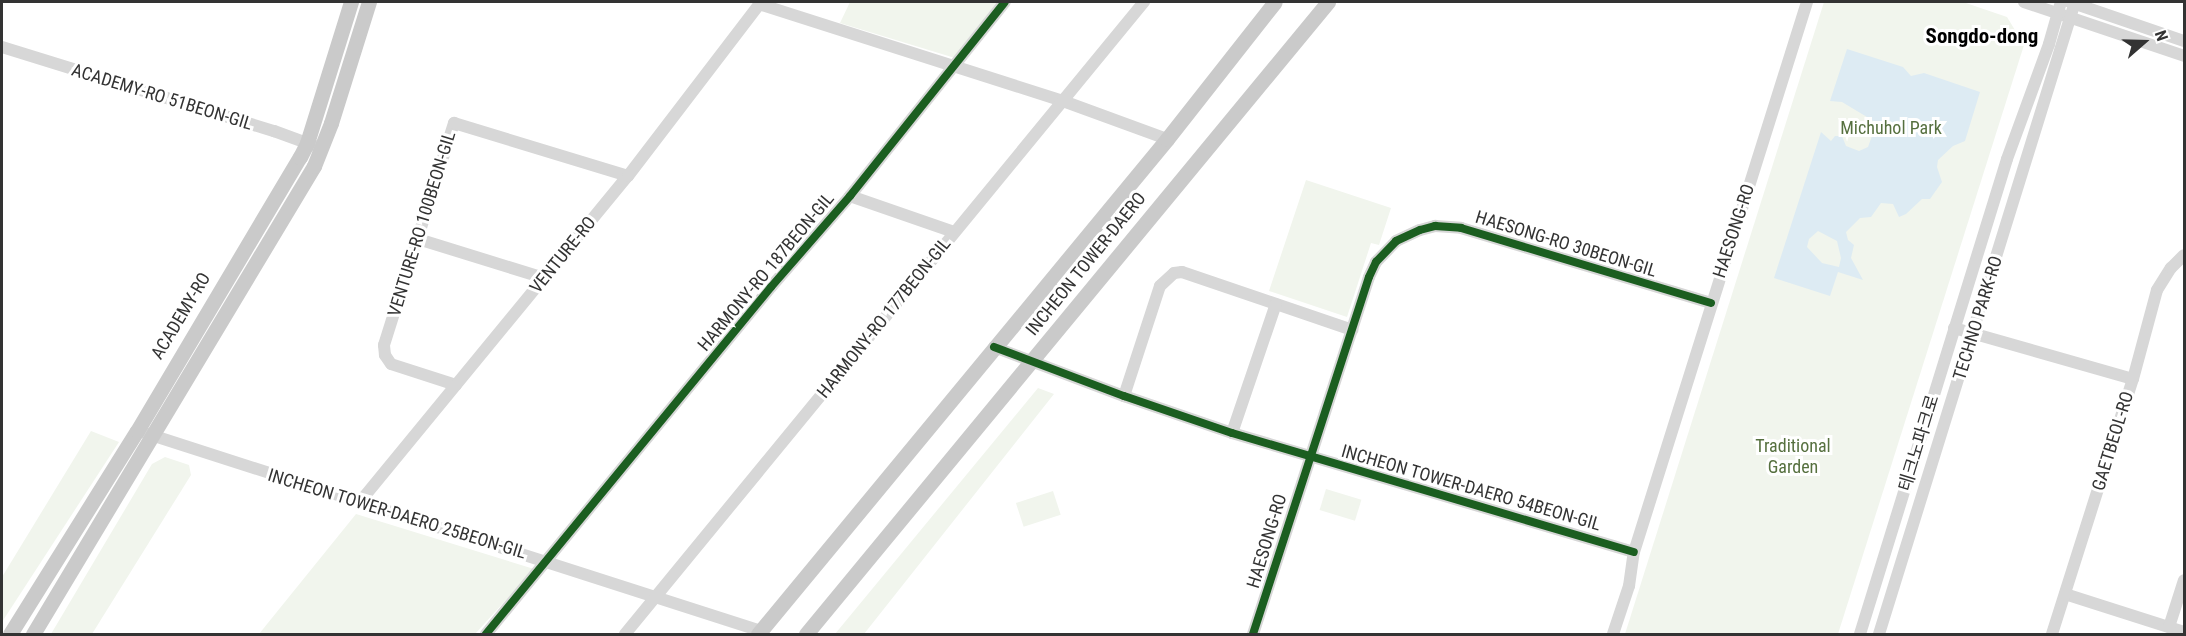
<!DOCTYPE html>
<html>
<head>
<meta charset="utf-8">
<style>
  body { margin:0 }
  #map { position:relative; width:2186px; height:636px; overflow:hidden; background:#fff; font-family:"Roboto Condensed","Noto Sans KR",sans-serif }
  div>[style] { position:absolute }
  .green>* { inset:0; background:#f1f5ed; transform-origin:0 0 }
  .water>* { inset:0; background:#ddebf3 }
  .minor>* { height:12px; margin:-6px; padding:0 6px; transform-origin:6px; border-radius:6px; background:#d7d7d7 }
  .major>* { height:15px; margin:-7.5px; padding:0 7.5px; transform-origin:7.5px; border-radius:7.5px; background:#cacaca }
  .cycleway>* { height:8px; margin:-4px; padding:0 4px; transform-origin:4px; border-radius:4px; background:#1b5e20 }
  span { translate:-50% -50%; white-space:nowrap; text-align:center; line-height:1.15; -webkit-text-stroke:6px #fff; paint-order:stroke }
  .street-label { font-size:18px; color:#333 }
  .park-label { font-size:18px; color:#56703f }
  .quarter-label { font-size:21px; color:#000; font-weight:700 }
  .frame { position:absolute; inset:0; border:3px solid #333; pointer-events:none }
  .north { position:absolute; left:2114px; top:12px; width:60px; height:60px; -webkit-text-stroke:4px #fff; paint-order:stroke; rotate:70deg; font-size:16px; font-weight:700; line-height:24px; text-align:center; color:#333 }
  .north::after { content:''; display:block; margin:auto; width:21px; height:27px; background:#333; clip-path:polygon(50% 0,100% 100%,50% 72%,0 100%) }
</style>
</head>
<body>
<div id="map">
  <div class="green">
    <div style="clip-path:polygon(850px 2px,1000px 2px,955px 58px,840px 23px)"></div>
    <div style="clip-path:polygon(1824px 2px,1963px 2px,2007px 17px,2024px 45px,1838px 634px,1625px 634px)"></div>
    <div style="clip-path:polygon(1306px 180px,1391px 208px,1379px 245px,1371px 243px,1347px 317px,1269px 291px)"></div>
    <div style="clip-path:polygon(1038px 388px,1054px 394px,864px 634px,835px 634px)"></div>
    <div style="clip-path:polygon(91px 431px,119px 442px,2px 622px,2px 577px)"></div>
    <div style="clip-path:polygon(165px 457px,189px 465px,191px 475px,92px 634px,51px 634px,152px 464px)"></div>
    <div style="left:1326px;top:489px;width:37px;height:22px;rotate:17deg"></div>
    <div style="left:1053px;top:491px;width:25px;height:39px;rotate:72deg"></div>
    <div style="clip-path:polygon(356px 514px,534px 569px,475px 634px,259px 634px)"></div>
  </div>
  <div class="water">
    <div style="clip-path:polygon(evenodd,1847px 49px,1903px 67px,1911px 76px,1924px 73px,1980px 92px,1965px 141px,1953px 146px,1938px 160px,1937px 167px,1942px 182px,1930px 199px,1922px 199px,1906px 214px,1899px 217px,1893px 204px,1881px 203px,1871px 217px,1860px 218px,1846px 232px,1848px 240px,1854px 245px,1851px 258px,1863px 280px,1838px 272px,1830px 296px,1774px 278px,1821px 132px,1831px 141px,1835px 136px,1842px 136px,1846px 146px,1859px 151px,1868px 147px,1872px 136px,1874px 125px,1872px 120px,1842px 102px,1830px 101px,1847px 49px,1818px 231px,1837px 241px,1841px 258px,1839px 267px,1822px 263px,1807px 247px,1809px 239px,1818px 231px)"></div>
  </div>
  <div class="minor">
    <div style="left:2024px;top:2px;width:169px;rotate:18.6deg"></div>
    <div style="left:2070px;top:2px;width:120px;rotate:18.9deg"></div>
    <div style="left:759px;top:4px;width:319px;rotate:17.7deg"></div>
    <div style="left:1063px;top:101px;width:111px;rotate:20.1deg"></div>
    <div style="left:2px;top:47px;width:285px;rotate:17.2deg"></div>
    <div style="left:274px;top:131px;width:44px;rotate:20.1deg"></div>
    <div style="left:850px;top:196px;width:110px;rotate:19.1deg"></div>
    <div style="left:418px;top:239px;width:132px;rotate:17.2deg"></div>
    <div style="left:1954px;top:328px;width:186px;rotate:15.9deg"></div>
    <div style="left:994px;top:347px;width:139px;rotate:20.7deg"></div>
    <div style="left:1124px;top:396px;width:114px;rotate:18.9deg"></div>
    <div style="left:1232px;top:433px;width:419px;rotate:16.5deg"></div>
    <div style="left:456px;top:385px;width:68px;rotate:-162.1deg"></div>
    <div style="left:391px;top:364px;width:11px;rotate:-124deg"></div>
    <div style="left:385px;top:355px;width:10px;rotate:-96deg"></div>
    <div style="left:384px;top:345px;width:233px;rotate:-72.5deg"></div>
    <div style="left:454px;top:123px;width:182px;rotate:16.9deg"></div>
    <div style="left:1124px;top:396px;width:116px;rotate:-71.9deg"></div>
    <div style="left:1160px;top:286px;width:19px;rotate:-43deg"></div>
    <div style="left:1174px;top:273px;width:8px;rotate:-7deg"></div>
    <div style="left:1182px;top:272px;width:180px;rotate:18.8deg"></div>
    <div style="left:145px;top:433px;width:647px;rotate:17.82deg"></div>
    <div style="left:1232px;top:433px;width:136px;rotate:-71.2deg"></div>
    <div style="left:359px;top:503px;width:423px;rotate:-50.6deg"></div>
    <div style="left:628px;top:176px;width:219px;rotate:-52.6deg"></div>
    <div style="left:2065px;top:594px;width:125px;rotate:17.7deg"></div>
    <div style="left:2169px;top:627px;width:49px;rotate:-72.3deg"></div>
    <div style="left:486px;top:634px;width:449px;rotate:-50.6deg"></div>
    <div style="left:771px;top:287px;width:121px;rotate:-49deg"></div>
    <div style="left:850px;top:196px;width:248px;rotate:-51.4deg"></div>
    <div style="left:625px;top:634px;width:818px;rotate:-50.61deg"></div>
    <div style="left:1253px;top:634px;width:375px;rotate:-72deg"></div>
    <div style="left:1369px;top:277px;width:17px;rotate:-65deg"></div>
    <div style="left:1376px;top:262px;width:29px;rotate:-46deg"></div>
    <div style="left:1396px;top:241px;width:26px;rotate:-25deg"></div>
    <div style="left:1420px;top:230px;width:16px;rotate:-15deg"></div>
    <div style="left:1435px;top:226px;width:26px;rotate:4deg"></div>
    <div style="left:1461px;top:228px;width:261px;rotate:16.7deg"></div>
    <div style="left:1613px;top:634px;width:51px;rotate:-71.6deg"></div>
    <div style="left:1629px;top:586px;width:34px;rotate:-82deg"></div>
    <div style="left:1634px;top:552px;width:577px;rotate:-72.54deg"></div>
    <div style="left:1860px;top:634px;width:497px;rotate:-72.8deg"></div>
    <div style="left:2007px;top:159px;width:122px;rotate:-69.9deg"></div>
    <div style="left:2049px;top:44px;width:44px;rotate:-74.1deg"></div>
    <div style="left:1879px;top:634px;width:662px;rotate:-72.77deg"></div>
    <div style="left:2052px;top:634px;width:268px;rotate:-72.4deg"></div>
    <div style="left:2133px;top:379px;width:92px;rotate:-74.9deg"></div>
    <div style="left:2157px;top:290px;width:26px;rotate:-58deg"></div>
    <div style="left:2171px;top:268px;width:18px;rotate:-45deg"></div>
  </div>
  <div class="major">
    <div style="left:10px;top:634px;width:239px;rotate:-58deg"></div>
    <div style="left:137px;top:431px;width:319px;rotate:-59.3deg"></div>
    <div style="left:300px;top:157px;width:16px;rotate:-63deg"></div>
    <div style="left:307px;top:143px;width:148px;rotate:-72.7deg"></div>
    <div style="left:33px;top:634px;width:546px;rotate:-59.02deg"></div>
    <div style="left:314px;top:166px;width:46px;rotate:-68.4deg"></div>
    <div style="left:331px;top:123px;width:127px;rotate:-72.6deg"></div>
    <div style="left:758px;top:634px;width:642px;rotate:-50.43deg"></div>
    <div style="left:1167px;top:139px;width:174px;rotate:-51.8deg"></div>
    <div style="left:806px;top:634px;width:820px;rotate:-50.45deg"></div>
  </div>
  <div class="cycleway">
    <div style="left:994px;top:347px;width:139px;rotate:20.7deg"></div>
    <div style="left:1124px;top:396px;width:114px;rotate:18.9deg"></div>
    <div style="left:1232px;top:433px;width:419px;rotate:16.5deg"></div>
    <div style="left:486px;top:634px;width:449px;rotate:-50.6deg"></div>
    <div style="left:771px;top:287px;width:121px;rotate:-49deg"></div>
    <div style="left:850px;top:196px;width:248px;rotate:-51.4deg"></div>
    <div style="left:1253px;top:634px;width:375px;rotate:-72deg"></div>
    <div style="left:1369px;top:277px;width:17px;rotate:-65deg"></div>
    <div style="left:1376px;top:262px;width:29px;rotate:-46deg"></div>
    <div style="left:1396px;top:241px;width:26px;rotate:-25deg"></div>
    <div style="left:1420px;top:230px;width:16px;rotate:-15deg"></div>
    <div style="left:1435px;top:226px;width:26px;rotate:4deg"></div>
    <div style="left:1461px;top:228px;width:261px;rotate:16.7deg"></div>
  </div>
  <div class="street-label">
    <span style="left:162px;top:97px;rotate:17deg">ACADEMY-RO 51BEON-GIL</span>
    <span style="left:422px;top:224px;rotate:-73deg">VENTURE-RO 100BEON-GIL</span>
    <span style="left:1734px;top:231px;rotate:-72deg">HAESONG-RO</span>
    <span style="left:1566px;top:244px;rotate:17deg">HAESONG-RO 30BEON-GIL</span>
    <span style="left:563px;top:255px;rotate:-51deg">VENTURE-RO</span>
    <span style="left:1086px;top:264px;rotate:-51deg">INCHEON TOWER-DAERO</span>
    <span style="left:766px;top:272px;rotate:-50deg">HARMONY-RO 187BEON-GIL</span>
    <span style="left:181px;top:316px;rotate:-59deg">ACADEMY-RO</span>
    <span style="left:884px;top:318px;rotate:-51deg">HARMONY-RO 177BEON-GIL</span>
    <span style="left:1978px;top:318px;rotate:-73deg">TECHNO PARK-RO</span>
    <span style="left:2113px;top:441px;rotate:-73deg">GAETBEOL-RO</span>
    <span style="left:1919px;top:443px;rotate:-73deg">테크노파크로</span>
    <span style="left:1471px;top:488px;rotate:16deg">INCHEON TOWER-DAERO 54BEON-GIL</span>
    <span style="left:397px;top:514px;rotate:17deg">INCHEON TOWER-DAERO 25BEON-GIL</span>
    <span style="left:1267px;top:541px;rotate:-73deg">HAESONG-RO</span>
  </div>
  <div class="park-label">
    <span style="left:1891px;top:128px">Michuhol Park</span>
    <span style="left:1793px;top:457px">Traditional<br>Garden</span>
  </div>
  <div class="quarter-label">
    <span style="left:1982px;top:36px">Songdo-dong</span>
  </div>
  <div class="frame"></div>
  <div class="north">N</div>
</div>
</body>
</html>
